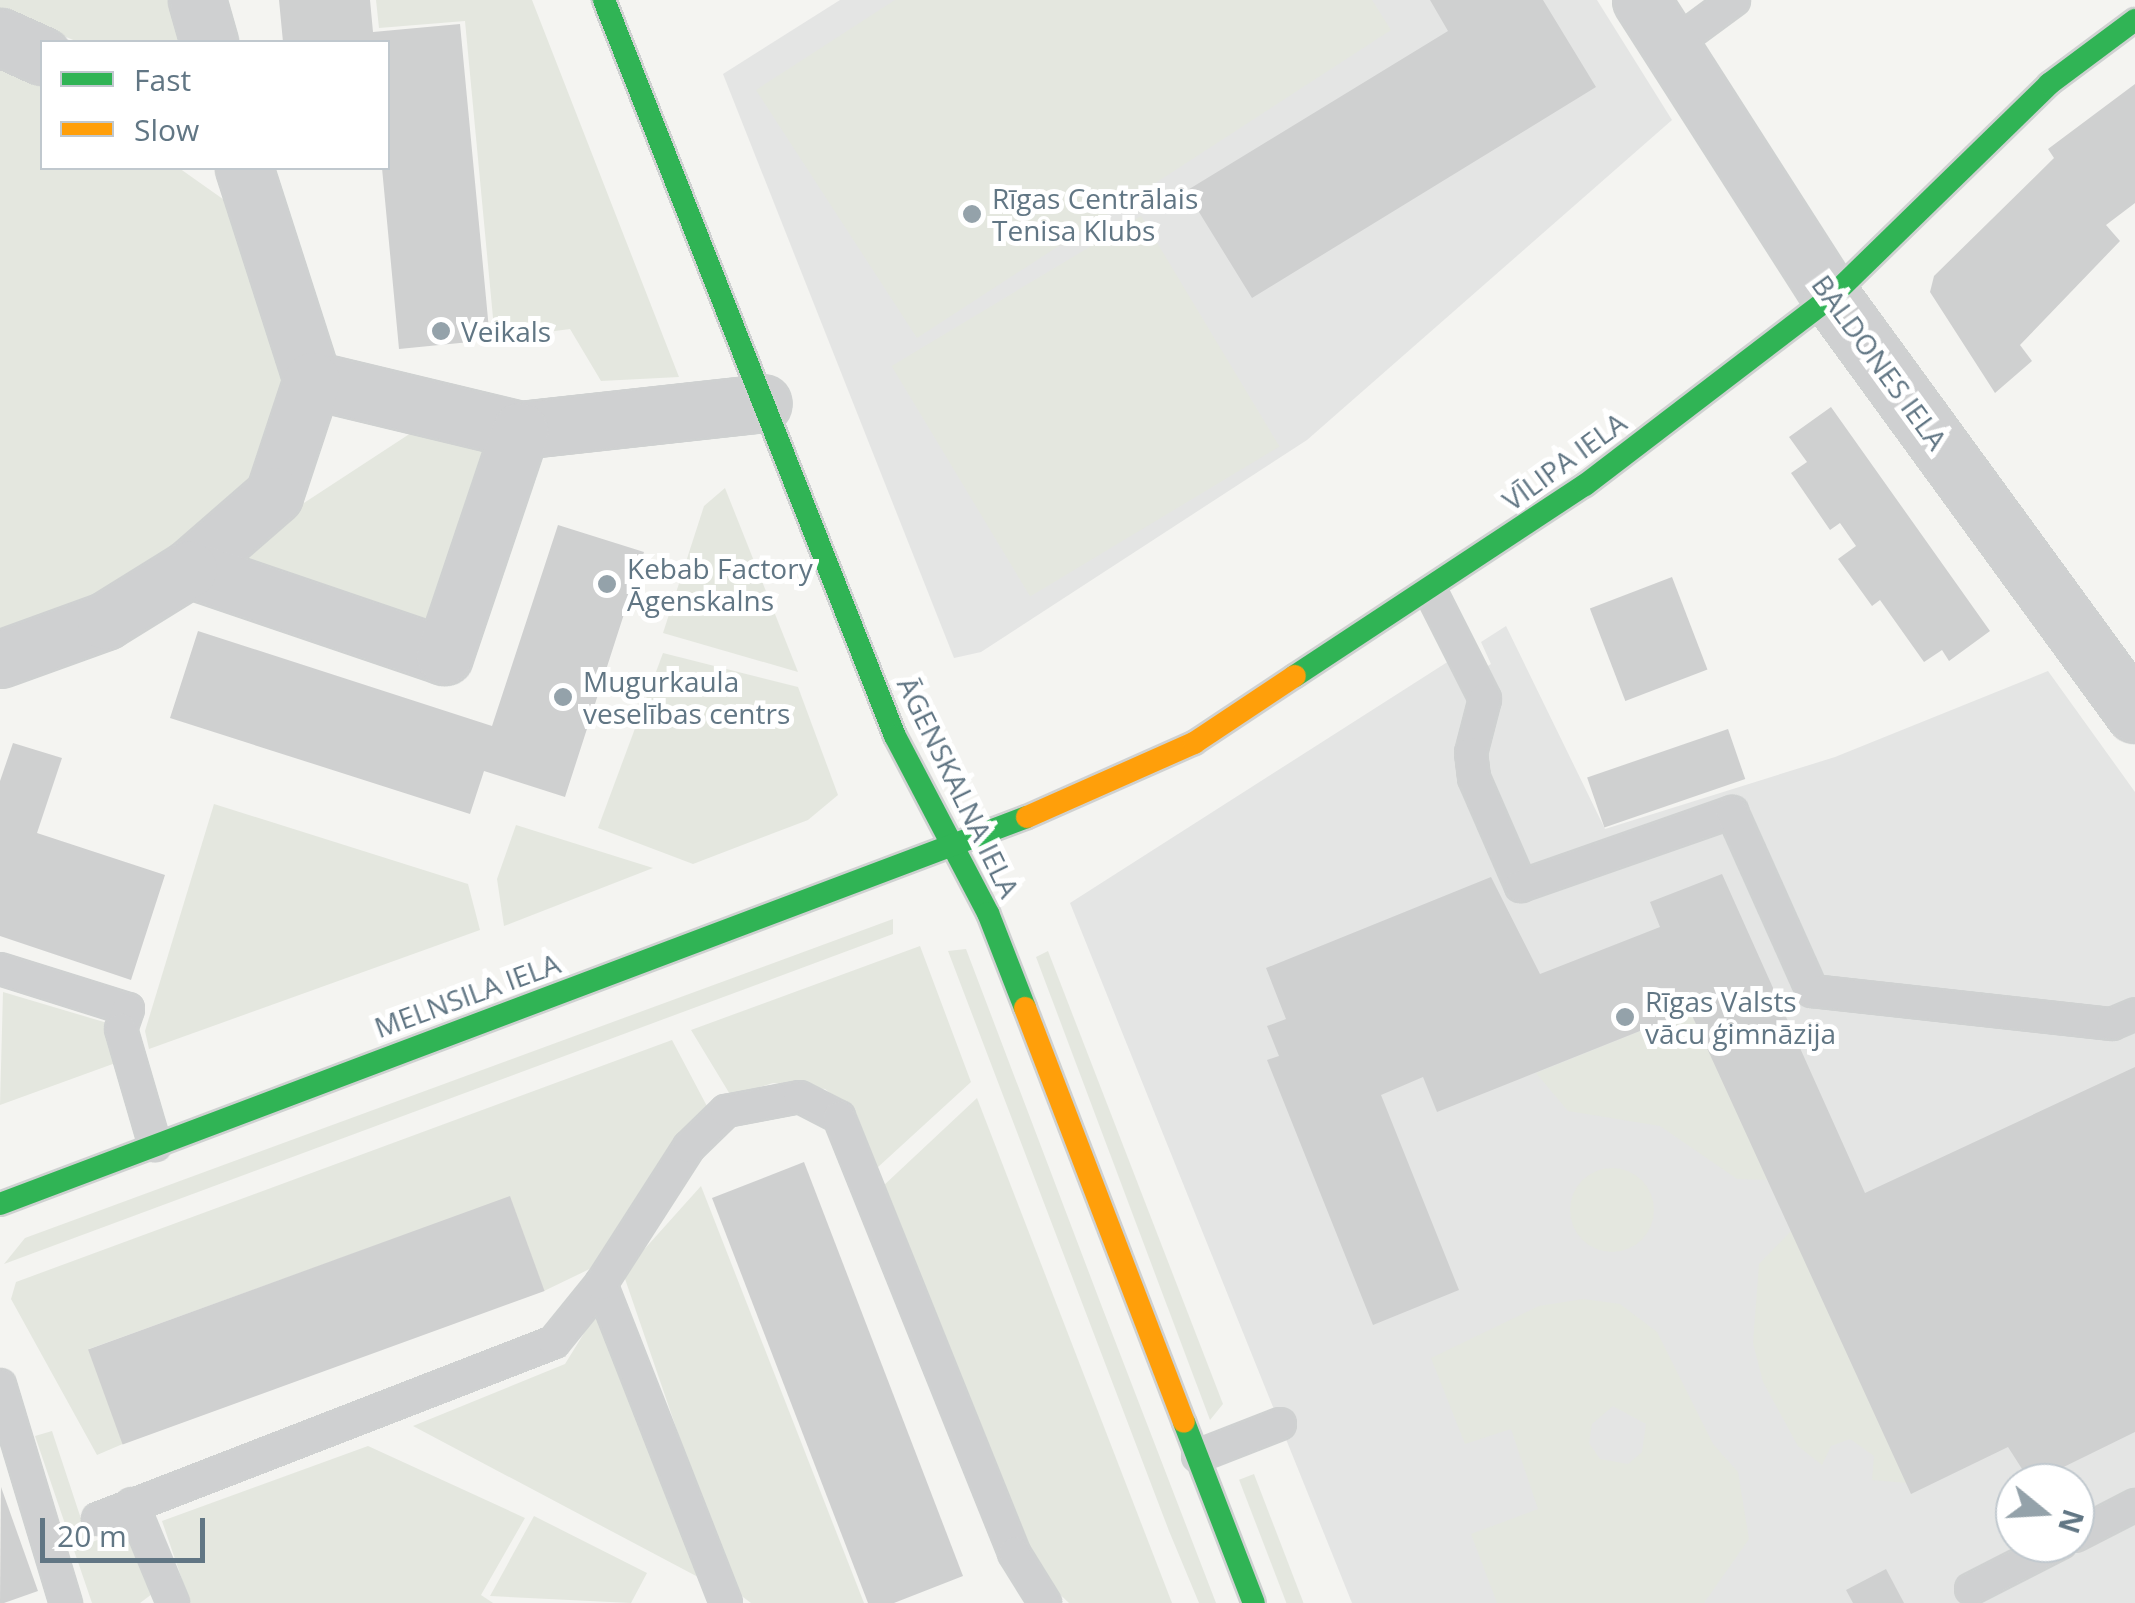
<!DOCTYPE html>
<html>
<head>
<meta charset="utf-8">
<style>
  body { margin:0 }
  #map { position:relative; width:2135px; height:1603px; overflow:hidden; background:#f4f4f1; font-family:"Open Sans",sans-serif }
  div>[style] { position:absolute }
  .built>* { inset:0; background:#e4e5e4 }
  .green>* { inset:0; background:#e4e7df; transform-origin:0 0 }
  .round { border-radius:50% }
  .building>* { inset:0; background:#cfd0d0; transform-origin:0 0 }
  .roads { filter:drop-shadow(2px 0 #cfd1d1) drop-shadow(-2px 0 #cfd1d1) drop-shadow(0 2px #cfd1d1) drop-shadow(0 -2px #cfd1d1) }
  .lane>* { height:30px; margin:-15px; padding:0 15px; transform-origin:15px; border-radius:15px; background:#cfd0d1 }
  .street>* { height:55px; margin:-27.5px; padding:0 27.5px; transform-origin:27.5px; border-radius:27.5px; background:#cfd0d1 }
  .fast>* { height:22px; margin:-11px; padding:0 11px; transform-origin:11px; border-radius:11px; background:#30b455 }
  .slow>* { height:22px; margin:-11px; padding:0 11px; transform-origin:11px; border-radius:11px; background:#ff9f0a }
  .dots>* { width:28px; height:28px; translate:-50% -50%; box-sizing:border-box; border:5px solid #fff; border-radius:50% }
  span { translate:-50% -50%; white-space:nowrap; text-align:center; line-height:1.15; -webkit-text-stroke:10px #fff; paint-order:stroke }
  .poi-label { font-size:28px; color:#617684 }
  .left { translate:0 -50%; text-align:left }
  .street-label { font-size:28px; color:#617684 }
  .legend { position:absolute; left:40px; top:40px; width:350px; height:130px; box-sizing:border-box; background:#fff; border:2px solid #c0c8ce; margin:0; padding:12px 18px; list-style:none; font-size:30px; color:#617684 }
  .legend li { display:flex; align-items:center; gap:20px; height:50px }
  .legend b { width:50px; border:2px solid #c0c8ce }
  .north { position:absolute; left:1995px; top:1463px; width:100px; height:100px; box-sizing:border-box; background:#fff; border:2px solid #c0c8ce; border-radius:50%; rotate:108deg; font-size:28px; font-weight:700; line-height:40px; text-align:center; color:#617684 }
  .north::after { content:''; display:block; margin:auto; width:35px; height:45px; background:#94a2aa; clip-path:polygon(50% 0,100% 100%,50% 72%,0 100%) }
  .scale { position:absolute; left:40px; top:1518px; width:165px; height:45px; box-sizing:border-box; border:5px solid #617684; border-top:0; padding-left:12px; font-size:30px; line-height:35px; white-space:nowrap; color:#617684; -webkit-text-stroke:8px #fff; paint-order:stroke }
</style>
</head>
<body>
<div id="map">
  <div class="built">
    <div style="clip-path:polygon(840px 0,1597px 0,1672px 120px,1307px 440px,981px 652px,954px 658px,723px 74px)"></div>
    <div style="clip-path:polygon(evenodd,1506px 626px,1605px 829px,1835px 757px,2048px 671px,2135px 792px,2135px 1603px,1352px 1603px,1070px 903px,1449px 661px,1463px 681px,1477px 673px,1491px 664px,1481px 642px,1506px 626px,2015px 1483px,2075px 1483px,2075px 1543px,2015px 1543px,2015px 1483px)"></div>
  </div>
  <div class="green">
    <div style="clip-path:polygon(0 0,177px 0,190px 42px,78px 42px,0 9px)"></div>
    <div style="clip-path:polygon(376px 0,532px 0,679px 377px,601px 381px,570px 329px,495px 339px,465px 21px,379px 28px)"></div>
    <div style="clip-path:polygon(895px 0,1372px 0,1391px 30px,917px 338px,756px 90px)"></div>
    <div style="clip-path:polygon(0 68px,42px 87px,42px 168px,179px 168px,237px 209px,288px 371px,256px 475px,172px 557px,0 640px)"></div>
    <div style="left:1141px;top:216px;width:269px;height:291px;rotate:59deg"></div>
    <div style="clip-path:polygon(414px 431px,504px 441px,436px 647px,206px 567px)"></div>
    <div style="clip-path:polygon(725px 488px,798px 672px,663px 633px,704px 506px)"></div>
    <div style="clip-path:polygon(663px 653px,798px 687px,838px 795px,808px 820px,693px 864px,598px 828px)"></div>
    <div style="clip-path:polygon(214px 804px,468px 884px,480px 930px,149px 1049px,145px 1031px)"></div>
    <div style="clip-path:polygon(516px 825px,653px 868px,504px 926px,497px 879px)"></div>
    <div style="clip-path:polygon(893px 919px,893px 934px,4px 1264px,25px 1238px)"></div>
    <div style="clip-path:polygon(920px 946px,971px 1082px,877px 1168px,856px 1113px,825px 1089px,773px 1083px,731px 1096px,691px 1030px)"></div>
    <div style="clip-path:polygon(966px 949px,1102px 1307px,1216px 1603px,1199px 1603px,1169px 1531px,948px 951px)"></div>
    <div style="clip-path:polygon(1048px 951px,1223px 1404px,1210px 1420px,1036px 957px)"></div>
    <div style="clip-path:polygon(3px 992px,114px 1025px,121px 1061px,0 1105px)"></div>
    <div style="clip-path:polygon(1690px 1011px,1770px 1180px,1737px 1179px,1660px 1126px,1568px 1111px,1536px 1073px)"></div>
    <div style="clip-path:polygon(672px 1040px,709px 1110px,600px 1264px,544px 1291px,510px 1197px,89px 1349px,125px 1443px,97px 1455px,11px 1299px,16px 1282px)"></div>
    <div style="clip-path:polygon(977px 1098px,1172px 1603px,1069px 1603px,1030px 1566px,882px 1187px)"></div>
    <div class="round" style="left:1570px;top:1168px;width:84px;height:84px"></div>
    <div style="clip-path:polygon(701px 1186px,864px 1603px,751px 1603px,731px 1588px,623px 1273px)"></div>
    <div style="clip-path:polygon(1793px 1229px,1907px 1483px,1872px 1480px,1874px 1456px,1850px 1439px,1831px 1446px,1822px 1465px,1798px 1446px,1763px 1382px,1753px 1343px,1759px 1264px)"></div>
    <div style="clip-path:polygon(evenodd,1583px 1299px,1620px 1304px,1657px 1332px,1713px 1444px,1738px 1472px,1749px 1539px,1704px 1603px,1497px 1603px,1471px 1534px,1538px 1509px,1511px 1429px,1465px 1444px,1431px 1358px,1539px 1306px,1583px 1299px,1613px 1406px,1646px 1424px,1642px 1452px,1628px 1464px,1600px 1459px,1589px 1443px,1592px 1424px,1613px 1406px)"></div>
    <div style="clip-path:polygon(599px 1309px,698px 1577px,413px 1426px,565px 1364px)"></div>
    <div style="clip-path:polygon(52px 1431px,89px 1543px,125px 1530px,152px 1594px,140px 1603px,92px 1603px,35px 1436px)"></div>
    <div style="clip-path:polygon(368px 1446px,525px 1518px,481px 1595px,493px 1603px,190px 1603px,162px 1521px)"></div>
    <div style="left:1254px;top:1474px;width:138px;height:16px;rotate:69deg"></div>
    <div style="clip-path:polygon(534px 1516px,647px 1573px,631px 1603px,490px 1596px)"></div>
  </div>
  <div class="building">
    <div style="clip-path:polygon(279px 0,370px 0,373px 32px,460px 24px,490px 340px,399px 349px,382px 168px,388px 42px,283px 42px)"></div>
    <div style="clip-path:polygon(1430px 0,1543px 0,1596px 87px,1252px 298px,1186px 191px,1448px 31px)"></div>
    <div style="clip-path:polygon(2135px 84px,2135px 203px,2106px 225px,2120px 241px,2020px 345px,2032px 361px,1995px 393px,1930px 292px,1934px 276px,2054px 158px,2048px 149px)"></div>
    <div style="clip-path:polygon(1831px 407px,1990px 631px,1949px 661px,1942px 650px,1924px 662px,1880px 600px,1872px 606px,1838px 559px,1856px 546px,1840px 523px,1830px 530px,1791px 473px,1807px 462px,1789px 437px)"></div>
    <div style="clip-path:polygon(558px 525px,644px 552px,565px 797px,484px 771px,470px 814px,170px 718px,198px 631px,492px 726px)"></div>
    <div style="left:1672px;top:577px;width:99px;height:88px;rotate:69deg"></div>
    <div style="left:1728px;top:729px;width:53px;height:149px;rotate:71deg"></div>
    <div style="clip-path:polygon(13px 743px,62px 758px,37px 833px,165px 875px,131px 980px,0 936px,0 781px)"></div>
    <div style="clip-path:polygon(1722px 874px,1865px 1193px,2135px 1067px,2135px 1432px,2031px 1483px,2008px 1447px,1911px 1494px,1690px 1011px,1437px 1112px,1423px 1077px,1381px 1095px,1459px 1290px,1373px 1325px,1267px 1060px,1279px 1056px,1267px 1026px,1286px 1019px,1266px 968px,1491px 877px,1540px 974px,1660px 927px,1650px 902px)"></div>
    <div style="clip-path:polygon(804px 1162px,963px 1576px,894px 1603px,868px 1603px,712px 1198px)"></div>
    <div style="left:510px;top:1196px;width:101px;height:449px;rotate:70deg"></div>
    <div style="clip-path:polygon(1px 1487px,38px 1591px,4px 1603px,0 1603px)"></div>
    <div style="clip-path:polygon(1886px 1569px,1904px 1603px,1853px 1603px,1846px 1590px)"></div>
  </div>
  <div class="roads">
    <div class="lane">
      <div style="left:1669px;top:48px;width:81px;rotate:-36.4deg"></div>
      <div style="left:1431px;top:592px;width:120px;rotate:63.2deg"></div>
      <div style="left:1485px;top:699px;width:56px;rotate:104.5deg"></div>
      <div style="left:1471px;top:753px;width:25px;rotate:83deg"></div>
      <div style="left:1474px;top:778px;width:118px;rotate:66.5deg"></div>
      <div style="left:1521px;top:886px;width:224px;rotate:-19.3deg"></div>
      <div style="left:1732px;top:812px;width:196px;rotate:65.9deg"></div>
      <div style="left:1812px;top:991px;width:302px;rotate:6.3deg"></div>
      <div style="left:2112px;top:1024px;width:25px;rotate:-23deg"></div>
      <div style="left:0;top:969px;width:134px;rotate:17.4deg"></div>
      <div style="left:128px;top:1009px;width:21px;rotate:109deg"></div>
      <div style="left:121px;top:1029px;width:121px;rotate:73.7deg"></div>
      <div style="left:0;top:1385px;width:228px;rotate:73.2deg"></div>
      <div style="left:1198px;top:1456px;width:88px;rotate:-21.3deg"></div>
      <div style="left:132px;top:1504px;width:107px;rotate:67.5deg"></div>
      <div style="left:98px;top:1519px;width:489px;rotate:-21.2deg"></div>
      <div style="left:554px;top:1342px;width:75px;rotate:-51deg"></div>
      <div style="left:2075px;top:1536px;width:68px;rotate:-27.3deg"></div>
      <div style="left:1971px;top:1589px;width:101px;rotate:-27.1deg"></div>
      <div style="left:726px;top:1603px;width:343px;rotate:-111.4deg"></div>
      <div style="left:601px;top:1284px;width:163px;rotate:-57.3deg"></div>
      <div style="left:689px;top:1147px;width:52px;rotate:-44.2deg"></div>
      <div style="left:726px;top:1111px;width:75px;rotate:-10.7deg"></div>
      <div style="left:800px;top:1097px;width:44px;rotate:27.1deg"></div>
      <div style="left:839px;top:1117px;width:470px;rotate:68.1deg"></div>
      <div style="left:1014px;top:1553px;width:59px;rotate:58.2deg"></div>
    </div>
    <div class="street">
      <div style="left:197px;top:0;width:44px;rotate:74.1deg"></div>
      <div style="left:1641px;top:0;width:353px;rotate:57.4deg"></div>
      <div style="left:1831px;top:297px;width:516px;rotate:53.91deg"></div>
      <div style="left:0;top:37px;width:46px;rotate:24.3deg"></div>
      <div style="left:244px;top:168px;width:223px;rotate:72.2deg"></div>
      <div style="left:312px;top:380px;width:214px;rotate:13.5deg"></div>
      <div style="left:520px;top:430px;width:244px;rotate:-6.3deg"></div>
      <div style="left:312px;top:380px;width:121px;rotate:108.3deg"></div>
      <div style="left:274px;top:495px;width:113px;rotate:139deg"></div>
      <div style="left:189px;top:569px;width:269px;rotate:18.8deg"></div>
      <div style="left:444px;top:656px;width:238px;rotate:-71.4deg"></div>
      <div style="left:0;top:659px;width:112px;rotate:-19.9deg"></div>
      <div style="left:105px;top:621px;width:99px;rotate:-31.8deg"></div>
    </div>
    <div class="fast">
      <div style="left:604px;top:0;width:791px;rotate:68.43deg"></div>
      <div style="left:895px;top:736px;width:200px;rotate:62.3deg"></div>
      <div style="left:988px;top:913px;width:102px;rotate:68.7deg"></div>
      <div style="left:1295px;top:676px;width:347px;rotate:-33.4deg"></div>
      <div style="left:1585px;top:485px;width:310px;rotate:-37.4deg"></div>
      <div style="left:1831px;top:297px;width:305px;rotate:-44.3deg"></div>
      <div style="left:2049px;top:84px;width:107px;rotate:-36.7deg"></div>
      <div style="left:0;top:1204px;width:1097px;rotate:-20.65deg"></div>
      <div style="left:1184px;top:1422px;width:194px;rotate:68.9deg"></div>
    </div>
    <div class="slow">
      <div style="left:1027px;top:817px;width:183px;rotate:-23.9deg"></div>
      <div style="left:1194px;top:743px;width:121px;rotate:-33.6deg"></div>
      <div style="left:1025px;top:1008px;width:443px;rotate:69deg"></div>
    </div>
  </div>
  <div class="dots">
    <div style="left:972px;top:214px;background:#94a2aa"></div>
    <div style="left:441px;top:331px;background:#94a2aa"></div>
    <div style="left:607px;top:584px;background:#94a2aa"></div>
    <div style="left:563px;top:697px;background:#94a2aa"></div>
    <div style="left:1625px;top:1017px;background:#94a2aa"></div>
  </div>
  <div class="poi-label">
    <span class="left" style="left:992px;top:214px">Rīgas Centrālais<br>Tenisa Klubs</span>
    <span class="left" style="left:461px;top:331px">Veikals</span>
    <span class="left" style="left:627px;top:584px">Kebab Factory<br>Āgenskalns</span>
    <span class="left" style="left:583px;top:697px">Mugurkaula<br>veselības centrs</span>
    <span class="left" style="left:1645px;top:1017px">Rīgas Valsts<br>vācu ģimnāzija</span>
  </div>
  <div class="street-label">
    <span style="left:1880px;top:362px;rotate:54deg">BALDONES IELA</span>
    <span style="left:1564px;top:461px;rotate:-36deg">VĪLIPA IELA</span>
    <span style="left:959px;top:787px;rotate:64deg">ĀGENSKALNA IELA</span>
    <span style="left:467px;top:995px;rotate:-20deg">MELNSILA IELA</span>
  </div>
  <ul class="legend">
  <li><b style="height:12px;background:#30b455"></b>Fast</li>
  <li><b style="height:12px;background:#ff9f0a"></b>Slow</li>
  </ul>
  <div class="north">N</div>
  <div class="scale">20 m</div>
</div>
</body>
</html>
